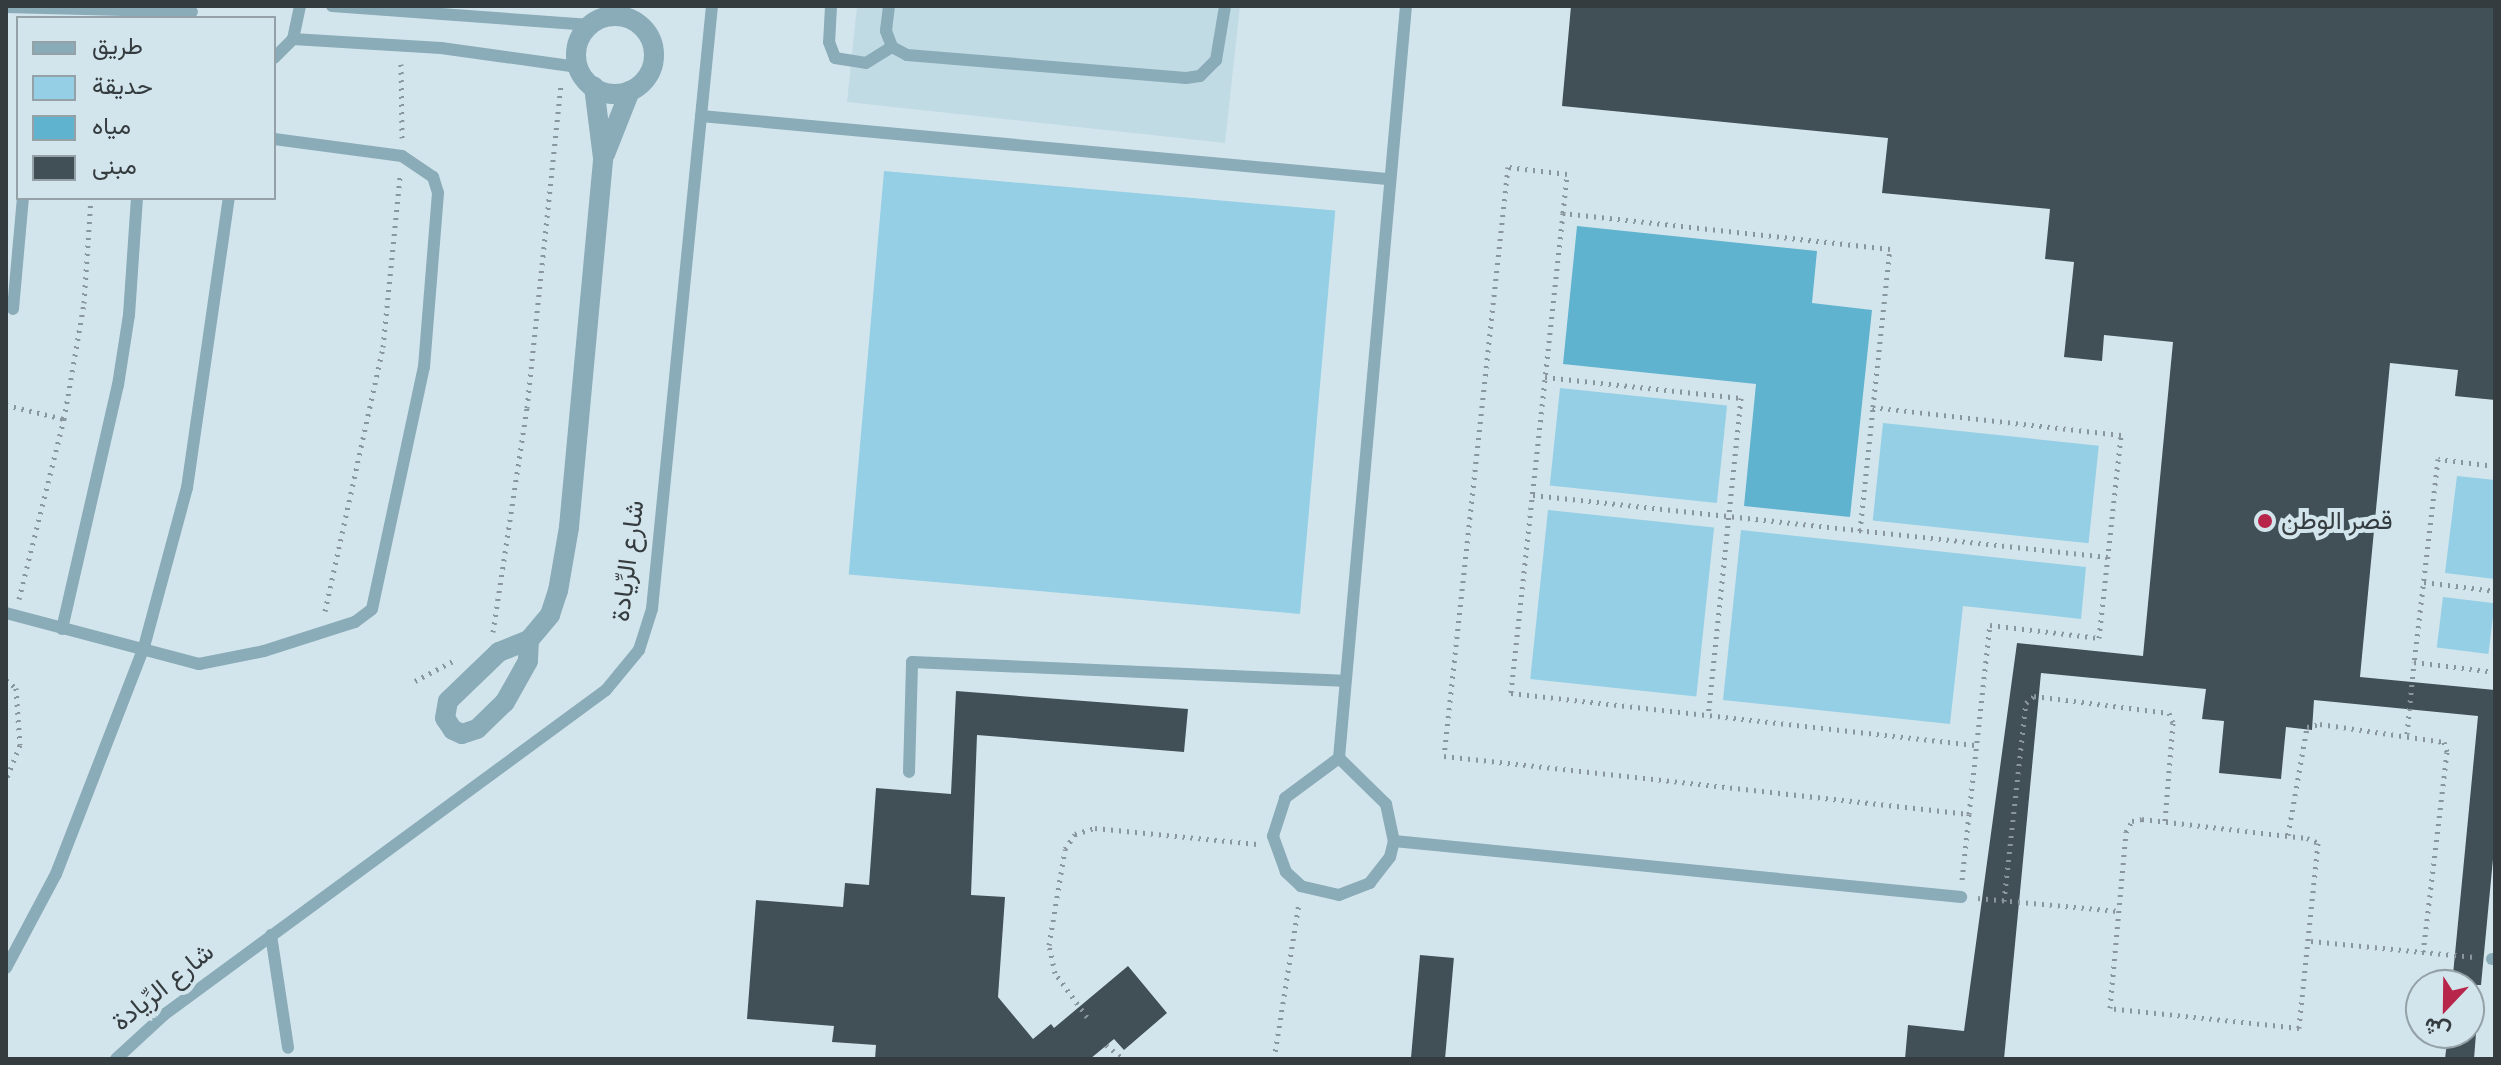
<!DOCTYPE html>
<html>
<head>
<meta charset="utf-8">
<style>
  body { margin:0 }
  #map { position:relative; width:2501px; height:1065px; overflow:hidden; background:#d3e5ec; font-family:"Space Grotesk",Vazirmatn,sans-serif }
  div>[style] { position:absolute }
  .built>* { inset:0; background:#c1dbe5 }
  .green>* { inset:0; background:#95cfe5; transform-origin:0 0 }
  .water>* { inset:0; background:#5fb3cf }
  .building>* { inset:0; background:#415056; transform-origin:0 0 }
  .path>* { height:5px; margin-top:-2.5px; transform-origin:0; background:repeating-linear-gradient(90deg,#89969b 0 2px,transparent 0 8px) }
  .lane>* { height:12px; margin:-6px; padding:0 6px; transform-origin:6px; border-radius:6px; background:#8aabb8 }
  .street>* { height:20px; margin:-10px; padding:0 10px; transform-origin:10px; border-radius:10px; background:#8aabb8 }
  .street>.ring { margin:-10px; padding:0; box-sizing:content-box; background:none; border:20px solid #8aabb8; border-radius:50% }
  .dots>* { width:22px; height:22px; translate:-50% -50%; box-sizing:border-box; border:4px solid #d3e5ec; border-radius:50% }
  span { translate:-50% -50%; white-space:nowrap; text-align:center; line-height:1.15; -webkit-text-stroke:8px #d3e5ec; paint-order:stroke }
  .poi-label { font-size:26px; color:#353c3f }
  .left { translate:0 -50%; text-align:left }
  .street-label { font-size:26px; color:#353c3f }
  .frame { position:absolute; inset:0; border:8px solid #353c3f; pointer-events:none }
  .legend { position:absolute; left:16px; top:16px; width:260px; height:184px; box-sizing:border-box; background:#d3e5ec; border:2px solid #94a1a7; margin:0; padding:10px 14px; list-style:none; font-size:24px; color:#353c3f }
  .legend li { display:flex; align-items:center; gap:16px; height:40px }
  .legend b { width:40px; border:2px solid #94a1a7 }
  .north { position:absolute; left:2405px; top:969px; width:80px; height:80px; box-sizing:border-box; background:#d3e5ec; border:2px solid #94a1a7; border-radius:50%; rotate:202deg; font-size:22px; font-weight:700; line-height:32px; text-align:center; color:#353c3f }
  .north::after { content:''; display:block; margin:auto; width:28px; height:36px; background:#b7264a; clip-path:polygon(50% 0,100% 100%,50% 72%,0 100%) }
</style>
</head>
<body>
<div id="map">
  <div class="built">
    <div style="clip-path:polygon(857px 6px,1240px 6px,1225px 143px,847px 102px)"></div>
  </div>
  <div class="green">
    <div style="left:884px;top:171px;width:453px;height:405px;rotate:5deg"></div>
    <div style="left:1560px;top:388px;width:168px;height:98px;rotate:6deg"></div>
    <div style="left:1883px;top:423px;width:217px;height:98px;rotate:6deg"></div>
    <div style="clip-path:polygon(2457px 476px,2495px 480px,2495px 579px,2445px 573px)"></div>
    <div style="left:1548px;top:510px;width:167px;height:170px;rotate:6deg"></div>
    <div style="clip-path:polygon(1741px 530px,2086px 567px,2081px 619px,1963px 606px,1950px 724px,1723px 700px)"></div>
    <div style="left:2443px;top:597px;width:52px;height:51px;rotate:7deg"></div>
  </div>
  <div class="water">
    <div style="clip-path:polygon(1577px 226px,1817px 251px,1812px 303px,1872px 310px,1850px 517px,1744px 506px,1756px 384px,1563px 364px)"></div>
  </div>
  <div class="building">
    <div style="clip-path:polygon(1571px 6px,2495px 6px,2495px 400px,2455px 396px,2458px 370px,2390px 363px,2360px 677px,2495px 690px,2495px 838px,2481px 985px,2452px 985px,2478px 716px,2314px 700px,2312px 730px,2286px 727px,2281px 779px,2219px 773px,2224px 721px,2202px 719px,2206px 689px,2041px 673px,2004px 1059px,1905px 1059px,1908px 1025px,1964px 1031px,2017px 643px,2143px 656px,2173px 342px,2104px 335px,2102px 361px,2064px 357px,2074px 262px,2045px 259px,2050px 209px,1882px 193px,1888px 138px,1562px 106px)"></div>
    <div style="clip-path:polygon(956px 691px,1188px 709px,1184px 752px,977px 735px,971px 895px,1005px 897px,998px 997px,1033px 1039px,1051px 1024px,1054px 1028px,1128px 966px,1167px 1013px,1124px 1050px,1114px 1039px,1090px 1059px,875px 1059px,876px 1045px,832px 1042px,834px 1026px,747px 1019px,756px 900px,843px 907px,845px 883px,869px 885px,876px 788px,951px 794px)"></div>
    <div style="left:1420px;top:955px;width:34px;height:104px;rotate:5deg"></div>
    <div style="clip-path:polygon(2448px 1033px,2476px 1033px,2474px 1059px,2445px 1059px)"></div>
  </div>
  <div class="path">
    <div style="left:401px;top:64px;width:74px;rotate:89.2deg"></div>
    <div style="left:1563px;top:213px;width:39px;rotate:-84deg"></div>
    <div style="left:1567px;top:174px;width:59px;rotate:-173.2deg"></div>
    <div style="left:1508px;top:167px;width:592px;rotate:96.2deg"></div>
    <div style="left:1444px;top:756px;width:528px;rotate:6.3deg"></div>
    <div style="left:1969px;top:814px;width:67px;rotate:96deg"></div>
    <div style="left:1545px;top:377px;width:197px;rotate:6.1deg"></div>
    <div style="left:1741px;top:398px;width:319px;rotate:95.9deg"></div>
    <div style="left:6px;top:405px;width:60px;rotate:13.6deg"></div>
    <div style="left:2495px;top:466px;width:57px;rotate:-173deg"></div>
    <div style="left:2438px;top:459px;width:204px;rotate:96.7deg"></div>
    <div style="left:2414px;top:662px;width:82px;rotate:7deg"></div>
    <div style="left:1533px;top:495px;width:578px;rotate:6.15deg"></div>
    <div style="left:1860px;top:531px;width:125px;rotate:-84deg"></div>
    <div style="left:2424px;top:582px;width:72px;rotate:7.2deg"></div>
    <div style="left:19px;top:599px;width:186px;rotate:-76deg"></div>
    <div style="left:64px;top:419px;width:118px;rotate:-80.2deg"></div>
    <div style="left:84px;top:303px;width:105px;rotate:-86.2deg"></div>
    <div style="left:325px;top:611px;width:270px;rotate:-77.6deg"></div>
    <div style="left:383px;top:347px;width:172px;rotate:-84.3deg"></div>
    <div style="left:493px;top:632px;width:227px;rotate:-81.4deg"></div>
    <div style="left:527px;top:408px;width:327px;rotate:-84deg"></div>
    <div style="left:6px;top:680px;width:13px;rotate:39deg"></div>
    <div style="left:16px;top:688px;width:57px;rotate:86deg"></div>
    <div style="left:20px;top:745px;width:38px;rotate:112deg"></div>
    <div style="left:415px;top:681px;width:43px;rotate:-27.8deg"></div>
    <div style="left:2407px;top:734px;width:72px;rotate:-84.4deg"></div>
    <div style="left:1969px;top:814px;width:190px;rotate:-83.7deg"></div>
    <div style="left:1990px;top:625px;width:110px;rotate:6.8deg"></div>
    <div style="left:2099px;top:638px;width:204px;rotate:-83.8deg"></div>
    <div style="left:2121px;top:435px;width:250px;rotate:-173.6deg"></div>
    <div style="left:1873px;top:407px;width:159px;rotate:-83.9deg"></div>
    <div style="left:1890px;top:249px;width:329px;rotate:-173.7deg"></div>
    <div style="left:1563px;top:213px;width:483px;rotate:96.2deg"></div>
    <div style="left:1511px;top:693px;width:469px;rotate:6.4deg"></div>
    <div style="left:2142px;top:819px;width:166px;rotate:6.6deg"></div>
    <div style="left:2307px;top:838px;width:12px;rotate:24deg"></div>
    <div style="left:2318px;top:843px;width:186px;rotate:95.9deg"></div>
    <div style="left:2299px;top:1028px;width:190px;rotate:-174deg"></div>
    <div style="left:2110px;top:1008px;width:177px;rotate:-84.8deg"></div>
    <div style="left:2126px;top:832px;width:13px;rotate:-61deg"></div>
    <div style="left:2132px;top:821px;width:10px;rotate:-11deg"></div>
    <div style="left:2288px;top:835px;width:110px;rotate:-80deg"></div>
    <div style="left:2307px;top:727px;width:13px;rotate:-13deg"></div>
    <div style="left:2320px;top:724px;width:125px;rotate:8.3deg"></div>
    <div style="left:2444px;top:742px;width:10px;rotate:73deg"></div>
    <div style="left:2447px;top:752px;width:201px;rotate:96.8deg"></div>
    <div style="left:1978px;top:898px;width:141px;rotate:5.3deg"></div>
    <div style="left:2004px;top:901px;width:199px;rotate:-83.7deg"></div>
    <div style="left:2026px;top:703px;width:11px;rotate:-41deg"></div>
    <div style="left:2034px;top:696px;width:136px;rotate:7.2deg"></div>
    <div style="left:2169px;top:713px;width:11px;rotate:68deg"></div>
    <div style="left:2173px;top:723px;width:98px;rotate:94.7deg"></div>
    <div style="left:2311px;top:941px;width:164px;rotate:5.6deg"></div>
    <div style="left:1087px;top:1017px;width:54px;rotate:-126deg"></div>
    <div style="left:1055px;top:973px;width:29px;rotate:-102deg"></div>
    <div style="left:1049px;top:945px;width:97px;rotate:-80.5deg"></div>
    <div style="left:1065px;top:849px;width:18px;rotate:-56deg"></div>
    <div style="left:1075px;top:834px;width:21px;rotate:-17deg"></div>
    <div style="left:1095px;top:828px;width:163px;rotate:5.6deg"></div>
    <div style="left:1106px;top:1045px;width:22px;rotate:39deg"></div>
    <div style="left:1274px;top:1059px;width:158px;rotate:-80.9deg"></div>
  </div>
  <div class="lane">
    <div style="left:332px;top:6px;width:259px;rotate:4.2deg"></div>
    <div style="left:831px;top:6px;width:36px;rotate:93deg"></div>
    <div style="left:829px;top:42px;width:17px;rotate:69deg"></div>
    <div style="left:835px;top:58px;width:31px;rotate:9deg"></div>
    <div style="left:866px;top:63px;width:31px;rotate:-32deg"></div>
    <div style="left:889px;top:6px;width:25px;rotate:97deg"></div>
    <div style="left:886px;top:31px;width:17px;rotate:69deg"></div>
    <div style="left:892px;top:47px;width:17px;rotate:28deg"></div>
    <div style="left:907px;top:55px;width:280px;rotate:4.7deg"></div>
    <div style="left:1186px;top:78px;width:14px;rotate:-8deg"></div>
    <div style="left:1200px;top:76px;width:23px;rotate:-45deg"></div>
    <div style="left:1216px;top:60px;width:55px;rotate:-80.5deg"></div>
    <div style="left:6px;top:7px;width:186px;rotate:1.5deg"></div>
    <div style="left:293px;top:39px;width:148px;rotate:3.5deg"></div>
    <div style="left:441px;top:48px;width:138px;rotate:7.9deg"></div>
    <div style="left:274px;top:58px;width:27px;rotate:-45deg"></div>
    <div style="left:293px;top:39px;width:34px;rotate:-78deg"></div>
    <div style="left:701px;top:116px;width:689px;rotate:5.25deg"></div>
    <div style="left:13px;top:309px;width:111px;rotate:-84.9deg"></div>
    <div style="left:6px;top:613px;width:200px;rotate:14.8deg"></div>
    <div style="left:199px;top:664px;width:66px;rotate:-11.3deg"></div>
    <div style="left:264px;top:651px;width:96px;rotate:-17.7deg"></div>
    <div style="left:355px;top:622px;width:21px;rotate:-37deg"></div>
    <div style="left:372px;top:609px;width:248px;rotate:-77.9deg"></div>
    <div style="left:424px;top:367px;width:175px;rotate:-85.4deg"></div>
    <div style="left:438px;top:193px;width:17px;rotate:-107deg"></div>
    <div style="left:433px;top:177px;width:37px;rotate:-146deg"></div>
    <div style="left:402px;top:156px;width:129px;rotate:-172.4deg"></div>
    <div style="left:62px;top:629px;width:250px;rotate:-77.1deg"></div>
    <div style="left:118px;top:385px;width:71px;rotate:-81.1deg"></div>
    <div style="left:129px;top:315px;width:117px;rotate:-86.1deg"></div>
    <div style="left:1339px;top:758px;width:755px;rotate:-84.91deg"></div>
    <div style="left:1339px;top:758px;width:66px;rotate:44.4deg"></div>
    <div style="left:1386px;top:804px;width:38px;rotate:78deg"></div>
    <div style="left:1394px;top:841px;width:16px;rotate:104deg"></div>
    <div style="left:1390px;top:857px;width:33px;rotate:128deg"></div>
    <div style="left:1370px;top:883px;width:33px;rotate:159deg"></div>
    <div style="left:1339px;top:895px;width:39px;rotate:-167deg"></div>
    <div style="left:1301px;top:886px;width:21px;rotate:-137deg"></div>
    <div style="left:1286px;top:872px;width:38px;rotate:-110deg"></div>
    <div style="left:1273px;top:836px;width:40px;rotate:-72deg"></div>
    <div style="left:1285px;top:798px;width:67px;rotate:-36.5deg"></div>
    <div style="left:909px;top:772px;width:110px;rotate:-88.4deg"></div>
    <div style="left:912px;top:662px;width:431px;rotate:2.5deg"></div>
    <div style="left:1394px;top:841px;width:570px;rotate:5.64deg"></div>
    <div style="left:271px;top:935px;width:114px;rotate:81.4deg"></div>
    <div style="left:2492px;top:959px;width:3px"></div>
    <div style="left:6px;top:968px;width:106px;rotate:-62deg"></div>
    <div style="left:56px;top:874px;width:243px;rotate:-68.8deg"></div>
    <div style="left:144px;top:647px;width:165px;rotate:-74.9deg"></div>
    <div style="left:187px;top:488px;width:293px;rotate:-81.8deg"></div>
    <div style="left:116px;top:1059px;width:67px;rotate:-42.6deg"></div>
    <div style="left:165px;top:1014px;width:547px;rotate:-36.3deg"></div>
    <div style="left:606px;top:690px;width:52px;rotate:-50.5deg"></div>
    <div style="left:639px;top:650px;width:43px;rotate:-72.4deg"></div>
    <div style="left:652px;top:609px;width:606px;rotate:-84.32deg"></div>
  </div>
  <div class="street">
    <div class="ring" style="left:576px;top:16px;width:58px;height:58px"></div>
    <div style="left:605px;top:154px;width:68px;rotate:-68.4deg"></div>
    <div style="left:529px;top:640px;width:21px;rotate:93deg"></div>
    <div style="left:528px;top:661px;width:47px;rotate:119.3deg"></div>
    <div style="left:505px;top:702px;width:39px;rotate:136deg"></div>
    <div style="left:477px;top:729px;width:16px;rotate:162deg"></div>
    <div style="left:462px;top:734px;width:10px;rotate:-156deg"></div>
    <div style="left:453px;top:730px;width:14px;rotate:-124deg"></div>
    <div style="left:445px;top:718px;width:17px;rotate:-80deg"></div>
    <div style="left:448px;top:701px;width:71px;rotate:-43.9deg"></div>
    <div style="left:499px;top:652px;width:32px;rotate:-22deg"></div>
    <div style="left:529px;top:640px;width:33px;rotate:-50deg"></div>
    <div style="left:550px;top:615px;width:25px;rotate:-72deg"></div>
    <div style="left:558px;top:591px;width:65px;rotate:-80.2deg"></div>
    <div style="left:569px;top:527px;width:371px;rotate:-84.7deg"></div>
    <div style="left:603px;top:158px;width:72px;rotate:-97.2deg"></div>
  </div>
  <div class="dots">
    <div style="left:2265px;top:521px;background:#b7264a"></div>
  </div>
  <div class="poi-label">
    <span class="left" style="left:2281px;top:521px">قصر الوطن</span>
  </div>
  <div class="street-label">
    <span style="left:628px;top:561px;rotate:-83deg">شارع الرِّيادة</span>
    <span style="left:163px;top:987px;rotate:-39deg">شارع الرِّيادة</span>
  </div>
  <div class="frame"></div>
  <ul class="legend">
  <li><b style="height:10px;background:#8aabb8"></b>طريق</li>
  <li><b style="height:22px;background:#95cfe5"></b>حديقة</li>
  <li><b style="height:22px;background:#5fb3cf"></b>مياه</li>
  <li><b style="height:22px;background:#415056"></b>مبنى</li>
  </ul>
  <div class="north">ش</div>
</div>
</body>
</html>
